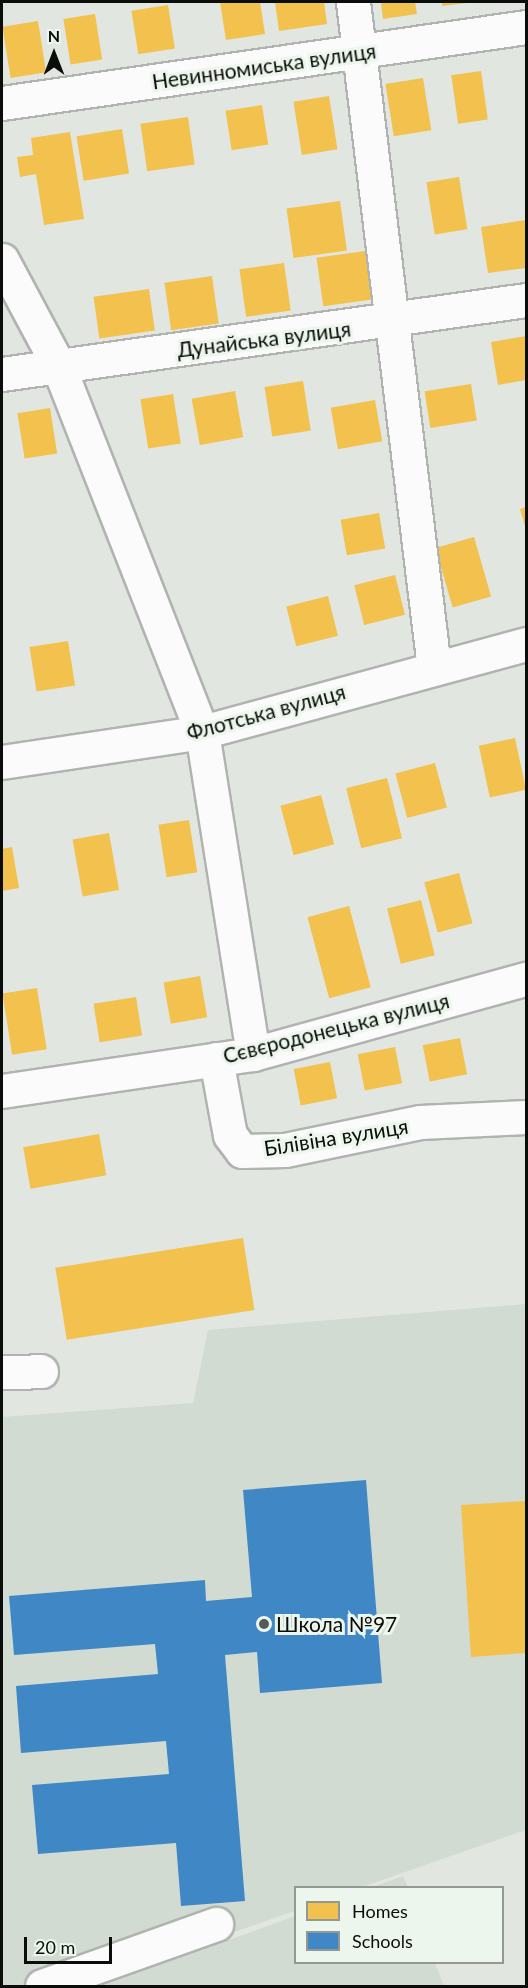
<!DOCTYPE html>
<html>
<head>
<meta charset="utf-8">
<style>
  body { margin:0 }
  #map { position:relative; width:528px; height:1988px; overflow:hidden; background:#e1e6e1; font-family:Lato,sans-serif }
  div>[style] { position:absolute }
  .built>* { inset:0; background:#d2dbd2 }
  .homes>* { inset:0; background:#f2c14e; transform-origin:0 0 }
  .schools>* { inset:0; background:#3f88c5 }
  .roads { filter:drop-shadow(2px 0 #b0b3b0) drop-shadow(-2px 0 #b0b3b0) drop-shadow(0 2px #b0b3b0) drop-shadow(0 -2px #b0b3b0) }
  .minor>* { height:33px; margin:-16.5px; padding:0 16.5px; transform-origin:16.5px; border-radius:16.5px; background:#fafbfa }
  .dots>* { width:16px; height:16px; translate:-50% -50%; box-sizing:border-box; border:3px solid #edf6ed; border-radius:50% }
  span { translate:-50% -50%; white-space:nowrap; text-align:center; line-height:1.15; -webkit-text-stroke:6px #edf6ed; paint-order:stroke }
  .street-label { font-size:21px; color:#0b0d0a }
  .poi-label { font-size:21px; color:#0b0d0a }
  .left { translate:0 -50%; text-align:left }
  .frame { position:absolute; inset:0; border:3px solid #0b0d0a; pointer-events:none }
  .legend { position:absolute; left:294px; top:1886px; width:210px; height:78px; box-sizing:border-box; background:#edf6ed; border:2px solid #939992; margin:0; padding:8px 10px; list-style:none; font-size:18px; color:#0b0d0a }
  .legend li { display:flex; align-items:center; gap:12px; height:30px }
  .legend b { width:30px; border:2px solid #939992 }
  .north { position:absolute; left:24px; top:24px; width:60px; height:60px; -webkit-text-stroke:4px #edf6ed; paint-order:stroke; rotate:0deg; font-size:16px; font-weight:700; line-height:24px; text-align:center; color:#0b0d0a }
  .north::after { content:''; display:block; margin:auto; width:21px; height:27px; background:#0b0d0a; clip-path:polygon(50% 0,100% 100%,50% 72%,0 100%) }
  .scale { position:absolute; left:24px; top:1937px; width:88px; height:27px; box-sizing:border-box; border:3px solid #0b0d0a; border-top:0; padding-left:8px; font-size:18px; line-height:21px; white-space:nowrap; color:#0b0d0a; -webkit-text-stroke:4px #edf6ed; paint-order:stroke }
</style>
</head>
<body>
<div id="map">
  <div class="built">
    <div style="clip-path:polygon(526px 1304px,526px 1830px,362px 1887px,296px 1888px,295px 1911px,77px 1986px,2px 1986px,2px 1417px,193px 1403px,208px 1330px)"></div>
    <div style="clip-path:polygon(403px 1876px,408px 1887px,373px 1887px)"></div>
    <div style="clip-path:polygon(295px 1916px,296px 1962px,435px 1963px,444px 1986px,102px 1986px)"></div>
  </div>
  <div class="homes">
    <div style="clip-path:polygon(220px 2px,260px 2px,265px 34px,226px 40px)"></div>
    <div style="clip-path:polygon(275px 2px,324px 2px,327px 24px,279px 31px)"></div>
    <div style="clip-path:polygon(381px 2px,415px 2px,417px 14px,383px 19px)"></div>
    <div style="clip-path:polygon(442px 2px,467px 2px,467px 3px,442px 6px)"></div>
    <div style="left:168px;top:5px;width:44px;height:37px;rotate:81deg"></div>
    <div style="left:95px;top:14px;width:46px;height:32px;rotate:81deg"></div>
    <div style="left:38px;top:21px;width:52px;height:36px;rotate:81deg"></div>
    <div style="left:481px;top:71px;width:49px;height:30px;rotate:82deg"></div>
    <div style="left:423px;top:78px;width:53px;height:38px;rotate:81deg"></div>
    <div style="left:329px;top:96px;width:54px;height:36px;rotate:81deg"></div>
    <div style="left:262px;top:105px;width:40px;height:37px;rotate:81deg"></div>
    <div style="left:188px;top:117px;width:48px;height:48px;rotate:82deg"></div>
    <div style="left:122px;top:129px;width:45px;height:46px;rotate:81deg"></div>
    <div style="clip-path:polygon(70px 132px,84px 219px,44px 225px,36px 174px,20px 177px,17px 157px,33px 155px,31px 138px)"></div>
    <div style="left:459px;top:177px;width:53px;height:33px;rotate:81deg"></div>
    <div style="left:340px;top:201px;width:50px;height:54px;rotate:82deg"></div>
    <div style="clip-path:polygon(525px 220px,526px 268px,488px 273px,481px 227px)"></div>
    <div style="left:365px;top:251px;width:49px;height:49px;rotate:82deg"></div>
    <div style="left:284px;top:263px;width:48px;height:45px;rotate:82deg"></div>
    <div style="left:212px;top:276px;width:48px;height:48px;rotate:82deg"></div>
    <div style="left:149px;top:289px;width:42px;height:56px;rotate:82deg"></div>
    <div style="clip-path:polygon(526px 336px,526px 380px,498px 385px,491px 342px)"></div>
    <div style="left:303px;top:381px;width:50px;height:39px;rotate:81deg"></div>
    <div style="left:471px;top:384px;width:37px;height:47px;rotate:81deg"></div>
    <div style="left:235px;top:391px;width:47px;height:44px;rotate:80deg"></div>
    <div style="left:173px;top:394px;width:50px;height:33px;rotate:81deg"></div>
    <div style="left:375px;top:400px;width:42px;height:45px;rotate:80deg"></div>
    <div style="left:50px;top:408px;width:46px;height:33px;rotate:81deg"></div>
    <div style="clip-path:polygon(526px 507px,526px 530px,520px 509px)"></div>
    <div style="left:379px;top:513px;width:36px;height:39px;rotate:80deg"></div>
    <div style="left:474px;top:537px;width:62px;height:40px;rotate:74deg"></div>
    <div style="left:395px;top:575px;width:41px;height:42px;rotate:76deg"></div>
    <div style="left:328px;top:596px;width:41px;height:43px;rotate:76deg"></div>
    <div style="left:68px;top:641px;width:45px;height:39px;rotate:81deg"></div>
    <div style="left:515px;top:738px;width:53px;height:37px;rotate:78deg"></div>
    <div style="left:435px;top:763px;width:46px;height:41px;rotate:75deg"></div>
    <div style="left:387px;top:778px;width:62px;height:42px;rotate:76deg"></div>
    <div style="left:321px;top:795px;width:51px;height:42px;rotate:75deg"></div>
    <div style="left:189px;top:820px;width:53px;height:31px;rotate:81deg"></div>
    <div style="left:109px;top:833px;width:58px;height:37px;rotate:80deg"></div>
    <div style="clip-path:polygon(12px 847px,19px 888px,2px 891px,2px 849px)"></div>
    <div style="left:459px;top:873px;width:52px;height:36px;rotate:75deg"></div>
    <div style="left:421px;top:900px;width:57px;height:35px;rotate:76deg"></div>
    <div style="left:349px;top:906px;width:84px;height:43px;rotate:75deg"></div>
    <div style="left:200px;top:976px;width:42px;height:37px;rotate:80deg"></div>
    <div style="left:37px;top:988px;width:62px;height:35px;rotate:81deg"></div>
    <div style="left:136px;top:997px;width:39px;height:43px;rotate:81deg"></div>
    <div style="left:460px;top:1038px;width:37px;height:38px;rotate:79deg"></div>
    <div style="left:395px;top:1047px;width:37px;height:38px;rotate:79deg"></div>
    <div style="left:330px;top:1062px;width:37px;height:37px;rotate:79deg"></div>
    <div style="left:99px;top:1134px;width:42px;height:77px;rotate:80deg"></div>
    <div style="left:243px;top:1238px;width:73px;height:190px;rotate:81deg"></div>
    <div style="clip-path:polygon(526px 1501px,526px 1653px,471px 1657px,461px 1505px)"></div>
  </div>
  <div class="schools">
    <div style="clip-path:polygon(366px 1480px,382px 1683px,260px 1693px,257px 1652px,225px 1655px,245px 1901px,181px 1906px,176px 1843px,38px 1854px,32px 1785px,169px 1774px,166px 1741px,21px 1753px,16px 1686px,158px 1674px,155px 1644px,14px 1655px,9px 1596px,205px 1580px,206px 1601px,252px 1597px,243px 1490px)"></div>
  </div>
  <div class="roads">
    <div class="minor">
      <div style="left:353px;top:2px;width:670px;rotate:83.06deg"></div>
      <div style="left:2px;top:103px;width:529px;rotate:-8.25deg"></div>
      <div style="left:2px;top:260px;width:119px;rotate:61.9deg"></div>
      <div style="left:58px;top:365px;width:394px;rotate:68.6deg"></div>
      <div style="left:202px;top:732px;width:326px;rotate:81deg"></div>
      <div style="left:2px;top:374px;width:529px;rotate:-8.04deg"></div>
      <div style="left:2px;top:762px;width:202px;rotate:-8.5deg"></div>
      <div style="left:202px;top:732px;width:336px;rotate:-15.2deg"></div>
      <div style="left:216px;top:1059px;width:77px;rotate:79.6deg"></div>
      <div style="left:230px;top:1135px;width:20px;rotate:53deg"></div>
      <div style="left:242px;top:1151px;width:43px;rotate:-1.3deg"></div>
      <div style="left:285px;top:1150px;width:138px;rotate:-11.7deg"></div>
      <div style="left:420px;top:1122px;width:106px;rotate:-2.7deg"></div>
      <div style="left:2px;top:1091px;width:254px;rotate:-8.4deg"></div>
      <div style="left:253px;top:1054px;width:283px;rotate:-15.4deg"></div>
      <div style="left:2px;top:1372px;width:39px;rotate:-1deg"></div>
      <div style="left:42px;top:1986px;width:185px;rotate:-19.6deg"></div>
    </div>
  </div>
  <div class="dots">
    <div style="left:264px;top:1624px;background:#565955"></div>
  </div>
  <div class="street-label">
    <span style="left:264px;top:66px;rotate:-8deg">Невинномиська вулиця</span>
    <span style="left:264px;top:339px;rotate:-7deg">Дунайська вулиця</span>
    <span style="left:266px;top:712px;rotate:-15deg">Флотська вулиця</span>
    <span style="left:336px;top:1028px;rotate:-14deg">Сєвєродонецька вулиця</span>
    <span style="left:336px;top:1137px;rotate:-9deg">Білівіна вулиця</span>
  </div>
  <div class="poi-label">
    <span class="left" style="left:276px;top:1624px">Школа №97</span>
  </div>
  <div class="frame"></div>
  <ul class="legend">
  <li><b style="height:16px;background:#f2c14e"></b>Homes</li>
  <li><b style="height:16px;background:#3f88c5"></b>Schools</li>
  </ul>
  <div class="north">N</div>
  <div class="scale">20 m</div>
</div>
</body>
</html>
